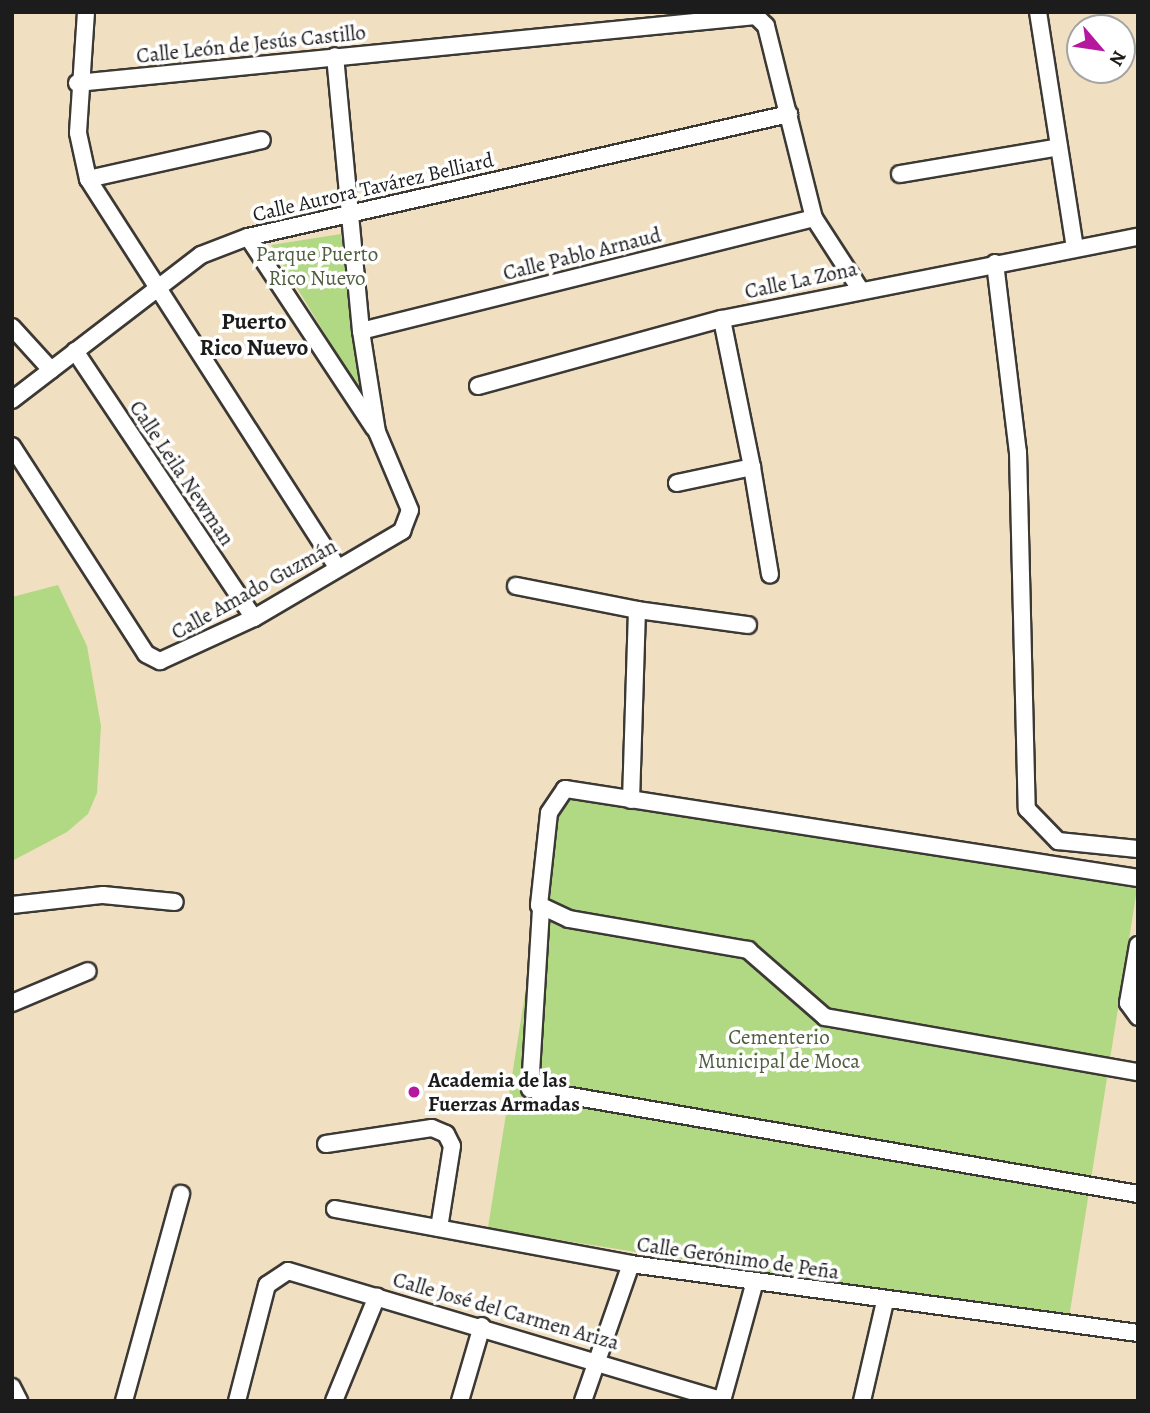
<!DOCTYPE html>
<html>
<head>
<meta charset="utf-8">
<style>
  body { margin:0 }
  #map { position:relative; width:1150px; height:1413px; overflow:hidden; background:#f1dfc1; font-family:Alegreya,serif }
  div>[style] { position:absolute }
  .green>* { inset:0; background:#b1d984; transform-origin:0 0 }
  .roads { filter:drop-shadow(2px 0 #3c3935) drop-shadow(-2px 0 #3c3935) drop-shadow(0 2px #3c3935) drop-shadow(0 -2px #3c3935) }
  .minor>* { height:16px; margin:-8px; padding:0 8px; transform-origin:8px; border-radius:8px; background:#fff }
  .dots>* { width:19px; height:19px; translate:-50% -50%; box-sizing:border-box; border:4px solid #fff; border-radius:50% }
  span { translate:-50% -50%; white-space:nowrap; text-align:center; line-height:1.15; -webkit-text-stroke:7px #fff; paint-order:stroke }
  .street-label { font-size:21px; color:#1c1c1c }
  .park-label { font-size:21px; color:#505e40 }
  .poi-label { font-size:21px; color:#1c1c1c; font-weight:700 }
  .left { translate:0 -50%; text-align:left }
  .neighbourhood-label { font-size:23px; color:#1c1c1c; font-weight:700 }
  .frame { position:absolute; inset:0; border:14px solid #1c1c1c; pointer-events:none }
  .north { position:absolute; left:1066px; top:14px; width:70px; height:70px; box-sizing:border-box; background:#fff; border:2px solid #a4a4a4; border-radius:50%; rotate:119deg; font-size:19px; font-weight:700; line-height:28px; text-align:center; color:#1c1c1c }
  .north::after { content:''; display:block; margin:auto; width:24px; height:32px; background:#b5179e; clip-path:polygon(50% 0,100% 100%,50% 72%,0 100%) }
</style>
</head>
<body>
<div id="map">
  <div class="green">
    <div style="clip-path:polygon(341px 234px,365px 400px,271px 245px)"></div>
    <div style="clip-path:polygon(58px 585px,87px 646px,101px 726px,97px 793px,88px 814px,67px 832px,12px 861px,12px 597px)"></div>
    <div style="left:557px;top:792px;width:588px;height:442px;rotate:9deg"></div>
  </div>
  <div class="roads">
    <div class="minor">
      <div style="left:86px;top:12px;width:121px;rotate:93.8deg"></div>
      <div style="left:78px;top:133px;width:47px;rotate:77.7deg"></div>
      <div style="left:88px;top:179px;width:460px;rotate:57.3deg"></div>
      <div style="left:1038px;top:12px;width:238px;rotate:81.1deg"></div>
      <div style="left:77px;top:83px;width:682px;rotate:-5.64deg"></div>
      <div style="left:756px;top:16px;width:14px;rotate:45deg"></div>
      <div style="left:766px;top:26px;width:198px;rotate:76deg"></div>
      <div style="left:814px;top:218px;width:85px;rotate:57.1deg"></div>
      <div style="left:900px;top:174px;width:161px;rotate:-9.6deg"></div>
      <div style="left:88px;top:179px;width:178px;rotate:-12.6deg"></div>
      <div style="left:248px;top:237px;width:229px;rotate:56.6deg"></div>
      <div style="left:995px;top:263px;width:190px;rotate:83.1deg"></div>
      <div style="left:1018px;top:452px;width:357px;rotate:88.6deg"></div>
      <div style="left:1027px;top:809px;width:45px;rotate:45.9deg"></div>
      <div style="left:1058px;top:841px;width:80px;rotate:5.7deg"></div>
      <div style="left:12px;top:327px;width:58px;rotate:47.8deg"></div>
      <div style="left:361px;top:331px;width:467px;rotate:-14deg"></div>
      <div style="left:75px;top:351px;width:321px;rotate:56.2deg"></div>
      <div style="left:478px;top:386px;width:253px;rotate:-15.4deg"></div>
      <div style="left:722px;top:319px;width:424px;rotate:-11.2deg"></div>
      <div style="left:12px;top:400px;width:238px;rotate:-37.5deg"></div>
      <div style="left:201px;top:255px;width:50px;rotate:-21deg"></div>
      <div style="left:248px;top:237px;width:555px;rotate:-12.81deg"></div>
      <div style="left:12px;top:446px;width:247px;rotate:57.2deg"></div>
      <div style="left:146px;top:654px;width:16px;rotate:27deg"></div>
      <div style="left:160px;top:661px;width:103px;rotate:-24.6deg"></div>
      <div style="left:254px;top:618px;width:172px;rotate:-30.4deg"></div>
      <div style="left:402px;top:531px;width:22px;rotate:-69deg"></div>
      <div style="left:410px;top:510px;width:85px;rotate:-112.9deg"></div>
      <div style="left:377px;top:432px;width:102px;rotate:-99deg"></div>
      <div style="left:361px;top:331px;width:276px;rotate:-95.4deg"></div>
      <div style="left:752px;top:467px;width:109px;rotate:80.5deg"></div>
      <div style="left:677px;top:483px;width:77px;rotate:-12deg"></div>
      <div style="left:752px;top:467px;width:151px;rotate:-101.5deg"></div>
      <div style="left:516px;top:586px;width:123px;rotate:11.2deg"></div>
      <div style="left:637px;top:610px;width:190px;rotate:91.8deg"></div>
      <div style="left:637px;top:610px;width:112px;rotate:7.7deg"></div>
      <div style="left:1138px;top:878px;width:580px;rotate:-171.17deg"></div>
      <div style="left:565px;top:789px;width:29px;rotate:124deg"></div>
      <div style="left:549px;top:813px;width:93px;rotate:96.2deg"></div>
      <div style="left:539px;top:905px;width:33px;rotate:25deg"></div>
      <div style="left:569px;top:919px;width:182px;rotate:9.8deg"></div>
      <div style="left:748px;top:950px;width:102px;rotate:41deg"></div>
      <div style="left:825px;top:1017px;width:318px;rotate:10deg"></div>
      <div style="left:12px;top:905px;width:92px;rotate:-6.3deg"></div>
      <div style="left:103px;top:895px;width:72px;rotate:5.6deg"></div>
      <div style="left:541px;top:909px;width:180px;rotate:93.5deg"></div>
      <div style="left:530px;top:1089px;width:617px;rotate:9.8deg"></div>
      <div style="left:1138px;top:945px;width:59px;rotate:99.8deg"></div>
      <div style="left:1128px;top:1003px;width:17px;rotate:54deg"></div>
      <div style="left:12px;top:1003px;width:82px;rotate:-22.8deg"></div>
      <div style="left:326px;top:1144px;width:107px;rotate:-8.6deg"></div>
      <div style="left:432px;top:1128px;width:15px;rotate:23deg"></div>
      <div style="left:446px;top:1134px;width:13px;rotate:63deg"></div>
      <div style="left:452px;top:1146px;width:83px;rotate:99deg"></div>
      <div style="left:335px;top:1209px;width:301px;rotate:10.5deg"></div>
      <div style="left:631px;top:1264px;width:512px;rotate:7.75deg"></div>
      <div style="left:12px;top:1387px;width:16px;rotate:63deg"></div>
      <div style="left:124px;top:1401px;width:215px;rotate:-74.6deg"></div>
      <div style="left:237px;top:1401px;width:120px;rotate:-75.5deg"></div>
      <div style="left:267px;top:1285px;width:25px;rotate:-34deg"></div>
      <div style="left:288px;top:1271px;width:454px;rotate:16.6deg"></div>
      <div style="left:334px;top:1401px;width:113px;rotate:-67.7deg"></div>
      <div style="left:460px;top:1401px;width:78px;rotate:-73.7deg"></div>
      <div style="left:583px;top:1401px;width:145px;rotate:-70.7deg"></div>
      <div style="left:722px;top:1401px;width:124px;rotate:-74.6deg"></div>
      <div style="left:862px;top:1401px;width:103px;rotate:-77deg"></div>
    </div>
  </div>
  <div class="dots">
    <div style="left:414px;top:1092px;background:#b5179e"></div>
  </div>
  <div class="street-label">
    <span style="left:251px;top:44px;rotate:-6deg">Calle León de Jesús Castillo</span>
    <span style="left:373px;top:187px;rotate:-13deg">Calle Aurora Tavárez Belliard</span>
    <span style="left:582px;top:254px;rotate:-14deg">Calle Pablo Arnaud</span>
    <span style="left:801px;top:280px;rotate:-12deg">Calle La Zona</span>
    <span style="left:182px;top:473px;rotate:56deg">Calle Leila Newman</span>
    <span style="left:254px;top:589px;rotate:-29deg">Calle Amado Guzmán</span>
    <span style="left:738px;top:1258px;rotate:8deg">Calle Gerónimo de Peña</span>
    <span style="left:506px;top:1311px;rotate:16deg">Calle José del Carmen Ariza</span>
  </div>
  <div class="park-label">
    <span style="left:317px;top:266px">Parque Puerto<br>Rico Nuevo</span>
    <span style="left:779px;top:1049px">Cementerio<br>Municipal de Moca</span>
  </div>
  <div class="poi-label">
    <span class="left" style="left:428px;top:1092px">Academia de las<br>Fuerzas Armadas</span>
  </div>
  <div class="neighbourhood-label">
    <span style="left:254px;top:335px">Puerto<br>Rico Nuevo</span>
  </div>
  <div class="frame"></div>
  <div class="north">N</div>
</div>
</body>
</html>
